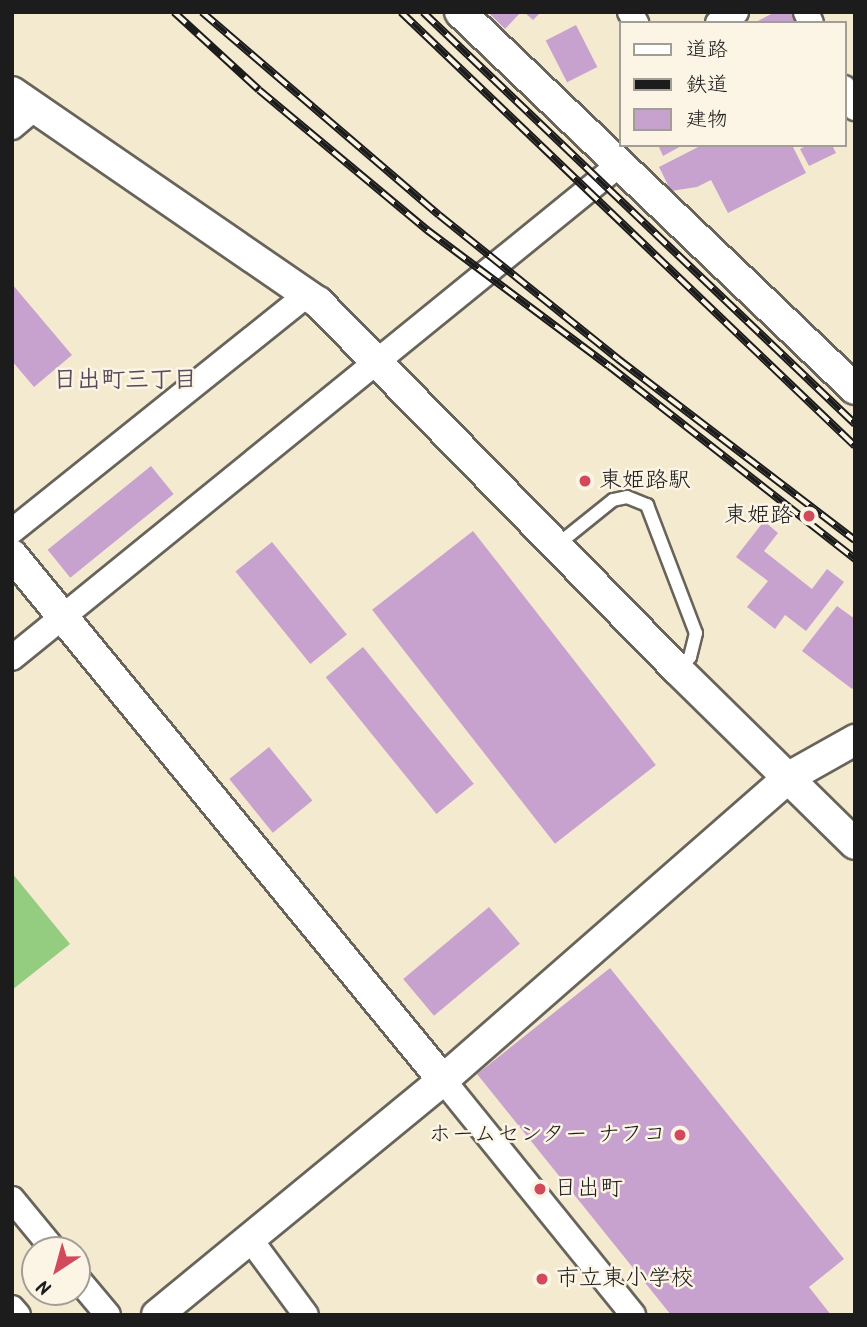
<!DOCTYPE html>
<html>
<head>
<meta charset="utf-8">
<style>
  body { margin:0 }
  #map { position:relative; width:867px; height:1327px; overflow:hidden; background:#f4ead0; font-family:Kalam,"Klee One",sans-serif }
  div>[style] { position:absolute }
  .green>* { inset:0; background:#95cd80 }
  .building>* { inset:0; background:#c8a2cf; transform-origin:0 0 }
  .roads { filter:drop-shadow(2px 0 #68645b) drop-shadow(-2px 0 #68645b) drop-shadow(0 2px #68645b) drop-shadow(0 -2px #68645b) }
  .service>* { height:12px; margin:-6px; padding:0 6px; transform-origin:6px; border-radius:6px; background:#fff }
  .minor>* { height:24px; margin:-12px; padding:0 12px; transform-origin:12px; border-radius:12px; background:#fff }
  .tertiary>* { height:30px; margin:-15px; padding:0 15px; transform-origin:15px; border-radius:15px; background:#fff }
  .rail>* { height:8px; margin-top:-4px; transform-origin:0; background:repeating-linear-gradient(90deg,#fcf5e5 0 16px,#1c1c1c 0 32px); box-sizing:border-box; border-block:2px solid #1c1c1c }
  .dots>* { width:19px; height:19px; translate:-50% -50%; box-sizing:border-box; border:4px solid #fcf5e5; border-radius:50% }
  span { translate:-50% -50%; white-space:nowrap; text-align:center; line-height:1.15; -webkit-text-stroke:5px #fcf5e5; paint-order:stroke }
  .poi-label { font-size:23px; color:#1c1c1c }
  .left { translate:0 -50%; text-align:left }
  .right { translate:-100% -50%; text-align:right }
  .neighbourhood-label { font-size:24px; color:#584b5b; font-weight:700 }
  .frame { position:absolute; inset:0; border:14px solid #1c1c1c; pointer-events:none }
  .legend { position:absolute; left:619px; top:21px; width:228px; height:126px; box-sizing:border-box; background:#fcf5e5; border:2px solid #a29e95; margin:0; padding:9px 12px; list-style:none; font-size:21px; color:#1c1c1c }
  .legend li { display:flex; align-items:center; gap:14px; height:35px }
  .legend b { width:35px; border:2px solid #a29e95 }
  .north { position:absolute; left:21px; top:1236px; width:70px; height:70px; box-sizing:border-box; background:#fcf5e5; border:2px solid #a29e95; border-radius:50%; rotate:216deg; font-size:19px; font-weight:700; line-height:28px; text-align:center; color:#1c1c1c }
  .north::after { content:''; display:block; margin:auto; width:24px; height:32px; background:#d1495b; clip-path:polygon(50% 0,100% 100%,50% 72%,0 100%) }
</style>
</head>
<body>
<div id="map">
  <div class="green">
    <div style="clip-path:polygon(12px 873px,70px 944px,12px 990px)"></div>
  </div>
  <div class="building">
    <div style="clip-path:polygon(488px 12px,521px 12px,505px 29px)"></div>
    <div style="clip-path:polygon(524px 12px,541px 12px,533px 20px)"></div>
    <div style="clip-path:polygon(775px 12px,792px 12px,797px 23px,754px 23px)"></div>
    <div style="left:576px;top:25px;width:47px;height:34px;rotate:63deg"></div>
    <div style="clip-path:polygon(658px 145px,683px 145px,663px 156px)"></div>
    <div style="clip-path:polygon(702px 145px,792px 145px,806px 173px,728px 213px,711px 180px,697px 187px,671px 191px,659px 167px)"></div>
    <div style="clip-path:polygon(808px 145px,832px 145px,836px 153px,809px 166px,800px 149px)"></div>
    <div style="clip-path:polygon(12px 284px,72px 355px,34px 387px,12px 361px)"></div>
    <div style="left:151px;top:466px;width:36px;height:133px;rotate:51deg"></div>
    <div style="clip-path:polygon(764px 521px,778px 533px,764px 551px,812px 589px,827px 569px,844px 582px,806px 631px,785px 615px,775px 629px,747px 607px,768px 581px,736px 557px)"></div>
    <div style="left:473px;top:531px;width:297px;height:128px;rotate:52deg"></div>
    <div style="left:272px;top:542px;width:119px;height:47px;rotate:51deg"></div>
    <div style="clip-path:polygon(837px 606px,855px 619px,855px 685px,852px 689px,802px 651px)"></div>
    <div style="left:363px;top:647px;width:176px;height:48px;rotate:51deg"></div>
    <div style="left:269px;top:747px;width:69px;height:51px;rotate:51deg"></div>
    <div style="left:489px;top:907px;width:48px;height:112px;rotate:50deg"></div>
    <div style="clip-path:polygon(610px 968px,844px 1259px,809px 1287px,831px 1315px,671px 1315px,477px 1074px)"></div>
  </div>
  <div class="roads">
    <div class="service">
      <div style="left:557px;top:545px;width:72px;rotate:-38.8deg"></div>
      <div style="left:613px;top:500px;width:14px;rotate:-12deg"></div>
      <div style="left:627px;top:497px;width:22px;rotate:22deg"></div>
      <div style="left:647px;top:505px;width:137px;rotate:69.1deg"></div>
      <div style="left:696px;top:633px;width:25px;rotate:104deg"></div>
      <div style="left:690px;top:657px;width:18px;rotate:133deg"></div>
    </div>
    <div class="minor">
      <div style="left:630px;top:12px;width:13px;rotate:61deg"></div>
      <div style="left:806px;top:12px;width:12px;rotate:66deg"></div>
      <div style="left:718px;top:23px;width:21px;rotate:-31deg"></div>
      <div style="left:844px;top:88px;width:23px;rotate:61deg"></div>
      <div style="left:12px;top:127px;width:30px;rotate:-40deg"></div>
      <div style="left:12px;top:531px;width:378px;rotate:-38.7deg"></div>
      <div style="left:12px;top:658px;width:783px;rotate:-39.09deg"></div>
      <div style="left:443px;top:1080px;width:302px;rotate:51deg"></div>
      <div style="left:12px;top:1199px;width:66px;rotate:50.5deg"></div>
      <div style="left:250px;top:1239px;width:94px;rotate:53.6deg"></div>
      <div style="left:77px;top:1278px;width:48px;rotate:50deg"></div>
      <div style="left:12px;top:1308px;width:9px;rotate:49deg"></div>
    </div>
    <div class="tertiary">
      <div style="left:460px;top:12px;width:546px;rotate:43.66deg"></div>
      <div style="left:12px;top:92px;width:371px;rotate:34.5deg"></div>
      <div style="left:318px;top:302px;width:515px;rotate:45.63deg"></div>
      <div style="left:678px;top:670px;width:248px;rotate:44.5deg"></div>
      <div style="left:12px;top:555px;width:679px;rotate:50.62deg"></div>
      <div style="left:157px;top:1315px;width:370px;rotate:-39.4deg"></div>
      <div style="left:443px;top:1080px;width:460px;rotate:-41.2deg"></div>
      <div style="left:789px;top:777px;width:76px;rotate:-29.3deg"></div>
    </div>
  </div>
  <div class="rail">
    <div style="left:174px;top:12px;width:115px;rotate:42.5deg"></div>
    <div style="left:259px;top:90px;width:219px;rotate:39.8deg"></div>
    <div style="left:427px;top:230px;width:227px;rotate:36.8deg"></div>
    <div style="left:609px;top:366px;width:313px;rotate:38.1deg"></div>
    <div style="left:202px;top:12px;width:312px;rotate:40.6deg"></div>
    <div style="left:439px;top:215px;width:230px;rotate:38.8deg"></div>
    <div style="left:618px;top:359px;width:298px;rotate:37.4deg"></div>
    <div style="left:401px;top:12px;width:628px;rotate:43.71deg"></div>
    <div style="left:423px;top:12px;width:597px;rotate:43.64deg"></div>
  </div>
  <div class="dots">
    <div style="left:585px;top:481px;background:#d1495b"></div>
    <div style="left:809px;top:516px;background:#d1495b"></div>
    <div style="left:680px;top:1135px;background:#d1495b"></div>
    <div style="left:540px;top:1189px;background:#d1495b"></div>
    <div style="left:542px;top:1279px;background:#d1495b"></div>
  </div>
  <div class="poi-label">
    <span class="left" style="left:599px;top:481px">東姫路駅</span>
    <span class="right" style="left:793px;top:516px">東姫路</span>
    <span class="right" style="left:666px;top:1135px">ホームセンター ナフコ</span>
    <span class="left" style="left:554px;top:1189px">日出町</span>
    <span class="left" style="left:556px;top:1279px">市立東小学校</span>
  </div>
  <div class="neighbourhood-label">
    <span style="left:125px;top:381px">日出町三丁目</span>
  </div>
  <div class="frame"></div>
  <ul class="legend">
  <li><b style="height:9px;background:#fff"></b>道路</li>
  <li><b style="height:9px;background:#1c1c1c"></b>鉄道</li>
  <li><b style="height:19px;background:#c8a2cf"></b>建物</li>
  </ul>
  <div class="north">N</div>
</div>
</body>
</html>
